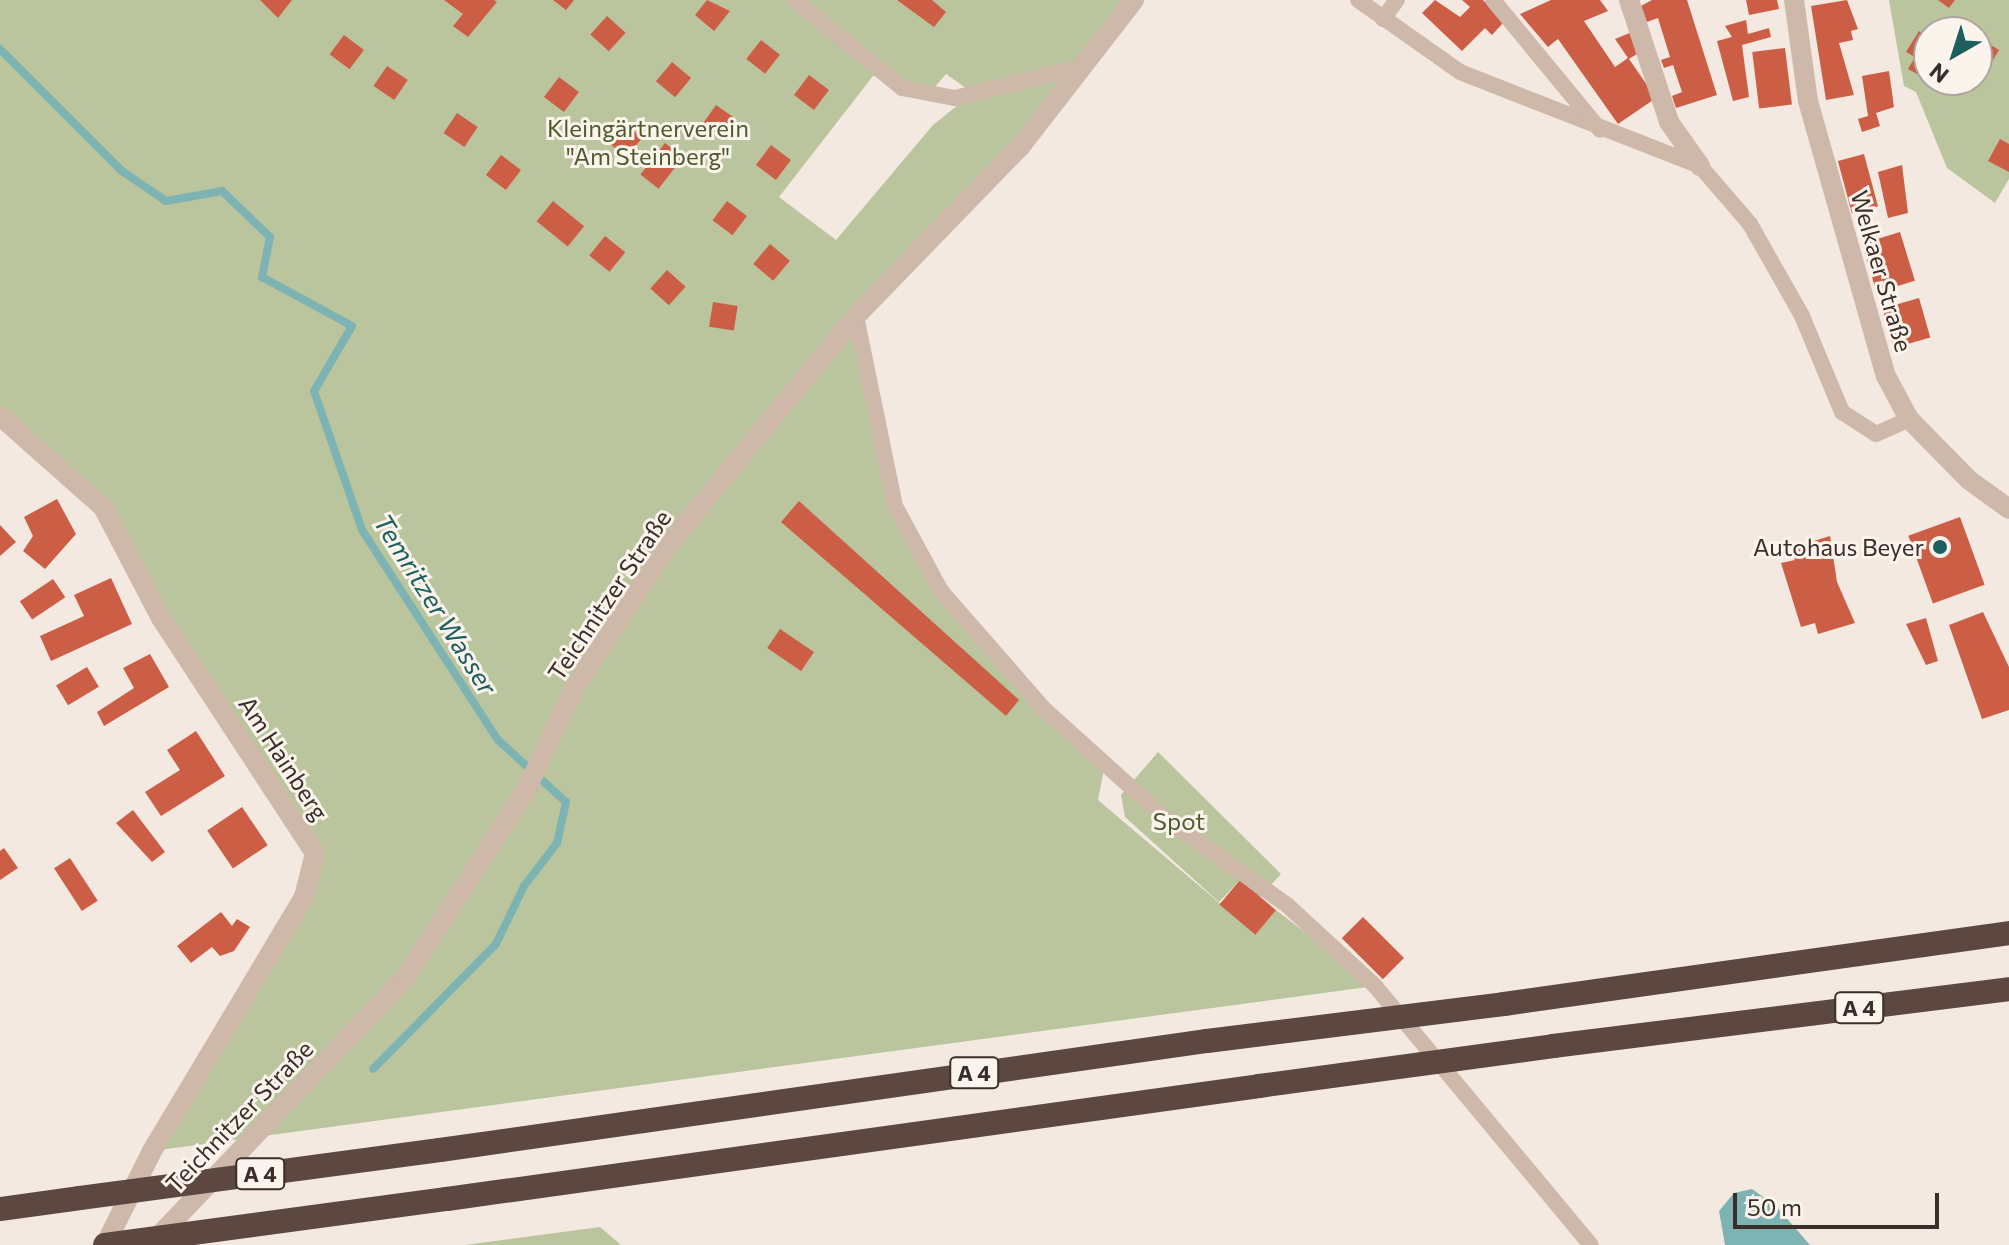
<!DOCTYPE html>
<html>
<head>
<meta charset="utf-8">
<style>
  body { margin:0 }
  #map { position:relative; width:2009px; height:1245px; overflow:hidden; background:#f4e9e0; font-family:Commissioner,sans-serif }
  div>[style] { position:absolute }
  .green>* { inset:0; background:#bac59e }
  .water>* { inset:0; background:#7db3b2 }
  .stream>* { height:8px; margin:-4px; padding:0 4px; transform-origin:4px; border-radius:4px; background:#7db3b2 }
  .building>* { inset:0; background:#cc5e46; transform-origin:0 0 }
  .lane>* { height:16px; margin:-8px; padding:0 8px; transform-origin:8px; border-radius:8px; background:#ceb8aa }
  .street>* { height:20px; margin:-10px; padding:0 10px; transform-origin:10px; border-radius:10px; background:#ceb8aa }
  .highway>* { height:24px; margin:-12px; padding:0 12px; transform-origin:12px; border-radius:12px; background:#5c4741 }
  .highway-bridge>* { height:24px; margin:-12px; padding:0 12px; transform-origin:12px; border-radius:12px; background:#5c4741 }
  .dots>* { width:22px; height:22px; translate:-50% -50%; box-sizing:border-box; border:4px solid #fbf4ed; border-radius:50% }
  span { translate:-50% -50%; white-space:nowrap; text-align:center; line-height:1.15; -webkit-text-stroke:6px #fbf4ed; paint-order:stroke }
  .shield-label span { padding:2px 6px; background:#fbf4ed; border:2px solid; border-radius:6px; -webkit-text-stroke-width:0 }
  .shield-label { font-size:22px; color:#3b2e2a; font-weight:700 }
  .park-label { font-size:24px; color:#4d5b2c }
  .street-label { font-size:24px; color:#3b2e2a }
  .poi-label { font-size:24px; color:#3b2e2a }
  .right { translate:-100% -50%; text-align:right }
  .water-label { font-size:26px; color:#1d5f5f; font-style:italic }
  .north { position:absolute; left:1913px; top:16px; width:80px; height:80px; box-sizing:border-box; background:#fbf4ed; border:2px solid #aea59f; border-radius:50%; rotate:219deg; font-size:22px; font-weight:700; line-height:32px; text-align:center; color:#3b2e2a }
  .north::after { content:''; display:block; margin:auto; width:28px; height:36px; background:#1d5f5f; clip-path:polygon(50% 0,100% 100%,50% 72%,0 100%) }
  .scale { position:absolute; left:1733px; top:1193px; width:206px; height:36px; box-sizing:border-box; border:4px solid #3b2e2a; border-top:0; padding-left:10px; font-size:24px; line-height:28px; white-space:nowrap; color:#3b2e2a; -webkit-text-stroke:6px #fbf4ed; paint-order:stroke }
</style>
</head>
<body>
<div id="map">
  <div class="green">
    <div style="clip-path:polygon(evenodd,0 0,1129px 0,1080px 67px,856px 316px,895px 506px,941px 591px,1105px 764px,1098px 800px,1256px 934px,1276px 910px,1375px 986px,152px 1151px,304px 898px,315px 853px,103px 507px,0 416px,0 0,946px 74px,973px 93px,933px 125px,836px 240px,779px 197px,873px 76px,934px 88px,946px 74px)"></div>
    <div style="clip-path:polygon(evenodd,1889px 0,2009px 0,2009px 179px,1995px 203px,1947px 168px,1916px 92px,1904px 86px,1889px 0,1929px 32px,1977px 32px,1977px 80px,1929px 80px,1929px 32px)"></div>
    <div style="clip-path:polygon(1158px 752px,1281px 874px,1260px 897px,1240px 880px,1219px 902px,1125px 817px,1121px 795px)"></div>
    <div style="clip-path:polygon(600px 1227px,621px 1245px,465px 1245px)"></div>
  </div>
  <div class="water">
    <div style="clip-path:polygon(1752px 1189px,1776px 1206px,1810px 1245px,1725px 1245px,1719px 1211px,1734px 1193px)"></div>
  </div>
  <div class="stream">
    <div style="left:0;top:49px;width:173px;rotate:45deg"></div>
    <div style="left:122px;top:171px;width:53px;rotate:34.3deg"></div>
    <div style="left:166px;top:201px;width:57px;rotate:-10.1deg"></div>
    <div style="left:222px;top:191px;width:66px;rotate:43.8deg"></div>
    <div style="left:270px;top:237px;width:41px;rotate:101.3deg"></div>
    <div style="left:262px;top:277px;width:102px;rotate:28.6deg"></div>
    <div style="left:352px;top:326px;width:75px;rotate:120.3deg"></div>
    <div style="left:314px;top:391px;width:147px;rotate:70.9deg"></div>
    <div style="left:362px;top:530px;width:250px;rotate:57.1deg"></div>
    <div style="left:498px;top:740px;width:92px;rotate:42.4deg"></div>
    <div style="left:566px;top:802px;width:42px;rotate:102.4deg"></div>
    <div style="left:557px;top:843px;width:54px;rotate:127.5deg"></div>
    <div style="left:524px;top:886px;width:64px;rotate:115.8deg"></div>
    <div style="left:496px;top:944px;width:175px;rotate:134.5deg"></div>
  </div>
  <div class="building">
    <div style="clip-path:polygon(260px 0,292px 0,278px 18px)"></div>
    <div style="clip-path:polygon(444px 0,494px 0,497px 2px,468px 37px,453px 26px,463px 14px)"></div>
    <div style="clip-path:polygon(553px 0,574px 0,566px 10px)"></div>
    <div style="clip-path:polygon(707px 0,730px 11px,714px 31px,695px 15px)"></div>
    <div style="clip-path:polygon(897px 0,932px 0,946px 12px,934px 27px)"></div>
    <div style="clip-path:polygon(1435px 0,1460px 17px,1470px 7px,1462px 0,1483px 0,1504px 22px,1492px 35px,1485px 28px,1462px 51px,1422px 13px)"></div>
    <div style="clip-path:polygon(1551px 0,1600px 0,1608px 11px,1584px 21px,1615px 67px,1628px 58px,1615px 39px,1632px 32px,1640px 52px,1629px 59px,1656px 98px,1618px 124px,1558px 39px,1548px 47px,1520px 14px)"></div>
    <div style="clip-path:polygon(1652px 0,1687px 0,1717px 95px,1676px 108px,1672px 96px,1682px 92px,1673px 65px,1664px 68px,1661px 60px,1670px 57px,1658px 18px,1647px 22px,1641px 6px)"></div>
    <div style="clip-path:polygon(1746px 0,1777px 0,1779px 9px,1749px 15px)"></div>
    <div style="clip-path:polygon(1847px 0,1858px 29px,1851px 31px,1853px 40px,1839px 43px,1854px 95px,1826px 100px,1811px 6px)"></div>
    <div style="clip-path:polygon(1938px 0,1955px 0,1949px 8px)"></div>
    <div style="left:607px;top:16px;width:25px;height:25px;rotate:42deg"></div>
    <div style="clip-path:polygon(1746px 20px,1748px 34px,1769px 28px,1771px 37px,1742px 45px,1749px 97px,1733px 101px,1717px 41px,1732px 37px,1725px 26px)"></div>
    <div style="clip-path:polygon(1919px 31px,1929px 37px,1929px 57px,1919px 75px,1908px 69px,1915px 57px,1906px 52px)"></div>
    <div style="left:344px;top:35px;width:25px;height:24px;rotate:37deg"></div>
    <div style="clip-path:polygon(1978px 37px,1999px 50px,1986px 71px,1977px 66px)"></div>
    <div style="left:761px;top:40px;width:24px;height:24px;rotate:38deg"></div>
    <div style="left:1785px;top:48px;width:57px;height:33px;rotate:83deg"></div>
    <div style="left:672px;top:62px;width:25px;height:25px;rotate:40deg"></div>
    <div style="left:387px;top:66px;width:25px;height:24px;rotate:34deg"></div>
    <div style="clip-path:polygon(1889px 71px,1894px 107px,1876px 113px,1880px 126px,1862px 132px,1858px 119px,1868px 116px,1862px 76px)"></div>
    <div style="left:809px;top:75px;width:25px;height:25px;rotate:37deg"></div>
    <div style="left:559px;top:77px;width:25px;height:25px;rotate:37deg"></div>
    <div style="left:716px;top:105px;width:24px;height:23px;rotate:35deg"></div>
    <div style="left:457px;top:113px;width:25px;height:24px;rotate:34deg"></div>
    <div style="left:623px;top:122px;width:25px;height:25px;rotate:40deg"></div>
    <div style="clip-path:polygon(2000px 139px,2009px 144px,2009px 172px,1988px 161px)"></div>
    <div style="left:665px;top:143px;width:23px;height:40px;rotate:38deg"></div>
    <div style="left:771px;top:145px;width:25px;height:25px;rotate:37deg"></div>
    <div style="left:1864px;top:154px;width:54px;height:27px;rotate:75deg"></div>
    <div style="left:501px;top:155px;width:25px;height:25px;rotate:37deg"></div>
    <div style="clip-path:polygon(1902px 165px,1908px 213px,1888px 218px,1878px 172px)"></div>
    <div style="left:553px;top:201px;width:40px;height:26px;rotate:39deg"></div>
    <div style="left:727px;top:201px;width:25px;height:24px;rotate:37deg"></div>
    <div style="left:1900px;top:232px;width:51px;height:40px;rotate:73deg"></div>
    <div style="left:605px;top:236px;width:26px;height:25px;rotate:39deg"></div>
    <div style="left:770px;top:244px;width:26px;height:26px;rotate:40deg"></div>
    <div style="left:667px;top:270px;width:25px;height:25px;rotate:42deg"></div>
    <div style="left:1919px;top:298px;width:41px;height:38px;rotate:74deg"></div>
    <div style="left:713px;top:302px;width:25px;height:25px;rotate:9deg"></div>
    <div style="clip-path:polygon(57px 499px,76px 534px,45px 569px,23px 551px,33px 536px,24px 517px)"></div>
    <div style="clip-path:polygon(799px 501px,1019px 700px,1006px 716px,781px 522px)"></div>
    <div style="left:1960px;top:517px;width:72px;height:55px;rotate:70deg"></div>
    <div style="clip-path:polygon(0 525px,16px 542px,0 556px)"></div>
    <div style="clip-path:polygon(1830px 536px,1837px 582px,1855px 623px,1818px 634px,1815px 623px,1801px 627px,1781px 563px,1795px 560px,1791px 548px)"></div>
    <div style="clip-path:polygon(111px 578px,132px 624px,51px 661px,40px 636px,84px 616px,74px 595px)"></div>
    <div style="left:53px;top:579px;width:22px;height:40px;rotate:56deg"></div>
    <div style="clip-path:polygon(1983px 612px,2009px 667px,2009px 710px,1982px 719px,1949px 625px)"></div>
    <div style="clip-path:polygon(1926px 618px,1938px 661px,1926px 665px,1906px 624px)"></div>
    <div style="left:780px;top:629px;width:41px;height:23px;rotate:34deg"></div>
    <div style="clip-path:polygon(150px 654px,169px 687px,104px 726px,97px 712px,134px 688px,123px 668px)"></div>
    <div style="left:87px;top:667px;width:23px;height:36px;rotate:59deg"></div>
    <div style="clip-path:polygon(196px 731px,225px 776px,161px 816px,145px 792px,180px 770px,167px 750px)"></div>
    <div style="left:242px;top:807px;width:46px;height:42px;rotate:56deg"></div>
    <div style="clip-path:polygon(133px 810px,165px 852px,152px 862px,116px 823px)"></div>
    <div style="clip-path:polygon(4px 848px,18px 868px,0 880px,0 851px)"></div>
    <div style="left:70px;top:858px;width:51px;height:19px;rotate:57deg"></div>
    <div style="left:1240px;top:880px;width:47px;height:32px;rotate:40deg"></div>
    <div style="clip-path:polygon(221px 912px,232px 926px,237px 919px,250px 927px,234px 951px,220px 956px,212px 947px,191px 963px,177px 946px)"></div>
    <div style="left:1363px;top:917px;width:58px;height:30px;rotate:45deg"></div>
  </div>
  <div class="lane">
    <div style="left:795px;top:0;width:139px;rotate:39.4deg"></div>
    <div style="left:902px;top:88px;width:54px;rotate:10.7deg"></div>
    <div style="left:955px;top:98px;width:129px;rotate:-13.9deg"></div>
    <div style="left:1358px;top:0;width:125px;rotate:35.2deg"></div>
    <div style="left:1460px;top:72px;width:258px;rotate:21.4deg"></div>
    <div style="left:1700px;top:166px;width:77px;rotate:49.2deg"></div>
    <div style="left:1750px;top:224px;width:106px;rotate:60.5deg"></div>
    <div style="left:1802px;top:316px;width:104px;rotate:67.4deg"></div>
    <div style="left:1842px;top:412px;width:40px;rotate:32.9deg"></div>
    <div style="left:1876px;top:434px;width:36px;rotate:-24deg"></div>
    <div style="left:1493px;top:0;width:168px;rotate:50.5deg"></div>
    <div style="left:1383px;top:19px;width:24px;rotate:-54deg"></div>
    <div style="left:856px;top:316px;width:194px;rotate:78.4deg"></div>
    <div style="left:895px;top:506px;width:97px;rotate:61.6deg"></div>
    <div style="left:941px;top:591px;width:157px;rotate:48.9deg"></div>
    <div style="left:1044px;top:709px;width:163px;rotate:42deg"></div>
    <div style="left:1165px;top:818px;width:150px;rotate:35.5deg"></div>
    <div style="left:1287px;top:905px;width:120px;rotate:42.6deg"></div>
    <div style="left:1375px;top:986px;width:337px;rotate:50.2deg"></div>
  </div>
  <div class="street">
    <div style="left:1629px;top:0;width:128px;rotate:71.8deg"></div>
    <div style="left:1669px;top:122px;width:54px;rotate:54.8deg"></div>
    <div style="left:1794px;top:0;width:102px;rotate:82.1deg"></div>
    <div style="left:1808px;top:101px;width:286px;rotate:74.2deg"></div>
    <div style="left:1886px;top:376px;width:49px;rotate:61.9deg"></div>
    <div style="left:1909px;top:419px;width:86px;rotate:45.5deg"></div>
    <div style="left:1969px;top:480px;width:49px;rotate:35.9deg"></div>
    <div style="left:0;top:416px;width:137px;rotate:41.5deg"></div>
    <div style="left:103px;top:507px;width:125px;rotate:62.4deg"></div>
    <div style="left:161px;top:618px;width:281px;rotate:56.8deg"></div>
    <div style="left:315px;top:853px;width:45px;rotate:104deg"></div>
    <div style="left:304px;top:897px;width:296px;rotate:120.9deg"></div>
    <div style="left:152px;top:1151px;width:105px;rotate:116.6deg"></div>
    <div style="left:152px;top:1243px;width:368px;rotate:-46.3deg"></div>
    <div style="left:406px;top:977px;width:222px;rotate:-57.3deg"></div>
    <div style="left:526px;top:790px;width:116px;rotate:-64.5deg"></div>
    <div style="left:576px;top:685px;width:164px;rotate:-56.7deg"></div>
    <div style="left:666px;top:548px;width:300px;rotate:-50.7deg"></div>
    <div style="left:856px;top:316px;width:235px;rotate:-45.9deg"></div>
    <div style="left:1020px;top:147px;width:186px;rotate:-52.2deg"></div>
  </div>
  <div class="highway">
    <div style="left:1504px;top:1004px;width:510px;rotate:-8deg"></div>
    <div style="left:1553px;top:1046px;width:460px;rotate:-7.1deg"></div>
    <div style="left:440px;top:1150px;width:775px;rotate:-8.09deg"></div>
    <div style="left:447px;top:1199px;width:820px;rotate:-7.92deg"></div>
    <div style="left:0;top:1209px;width:81px;rotate:-7.8deg"></div>
  </div>
  <div class="highway-bridge">
    <div style="left:1207px;top:1041px;width:299px;rotate:-7.1deg"></div>
    <div style="left:1259px;top:1086px;width:297px;rotate:-7.7deg"></div>
    <div style="left:80px;top:1198px;width:363px;rotate:-7.6deg"></div>
    <div style="left:105px;top:1245px;width:345px;rotate:-7.7deg"></div>
  </div>
  <div class="dots">
    <div style="left:1940px;top:547px;background:#1d5f5f"></div>
  </div>
  <div class="shield-label">
    <span style="left:1859px;top:1008px">A 4</span>
    <span style="left:974px;top:1073px">A 4</span>
    <span style="left:260px;top:1174px">A 4</span>
  </div>
  <div class="park-label">
    <span style="left:648px;top:142px">Kleingärtnerverein<br>"Am Steinberg"</span>
    <span style="left:1179px;top:821px">Spot</span>
  </div>
  <div class="street-label">
    <span style="left:1882px;top:271px;rotate:74deg">Welkaer Straße</span>
    <span style="left:609px;top:595px;rotate:-56deg">Teichnitzer Straße</span>
    <span style="left:284px;top:758px;rotate:57deg">Am Hainberg</span>
    <span style="left:239px;top:1116px;rotate:-46deg">Teichnitzer Straße</span>
  </div>
  <div class="poi-label">
    <span class="right" style="left:1924px;top:547px">Autohaus Beyer</span>
  </div>
  <div class="water-label">
    <span style="left:436px;top:604px;rotate:58deg">Temritzer Wasser</span>
  </div>
  <div class="north">N</div>
  <div class="scale">50 m</div>
</div>
</body>
</html>
